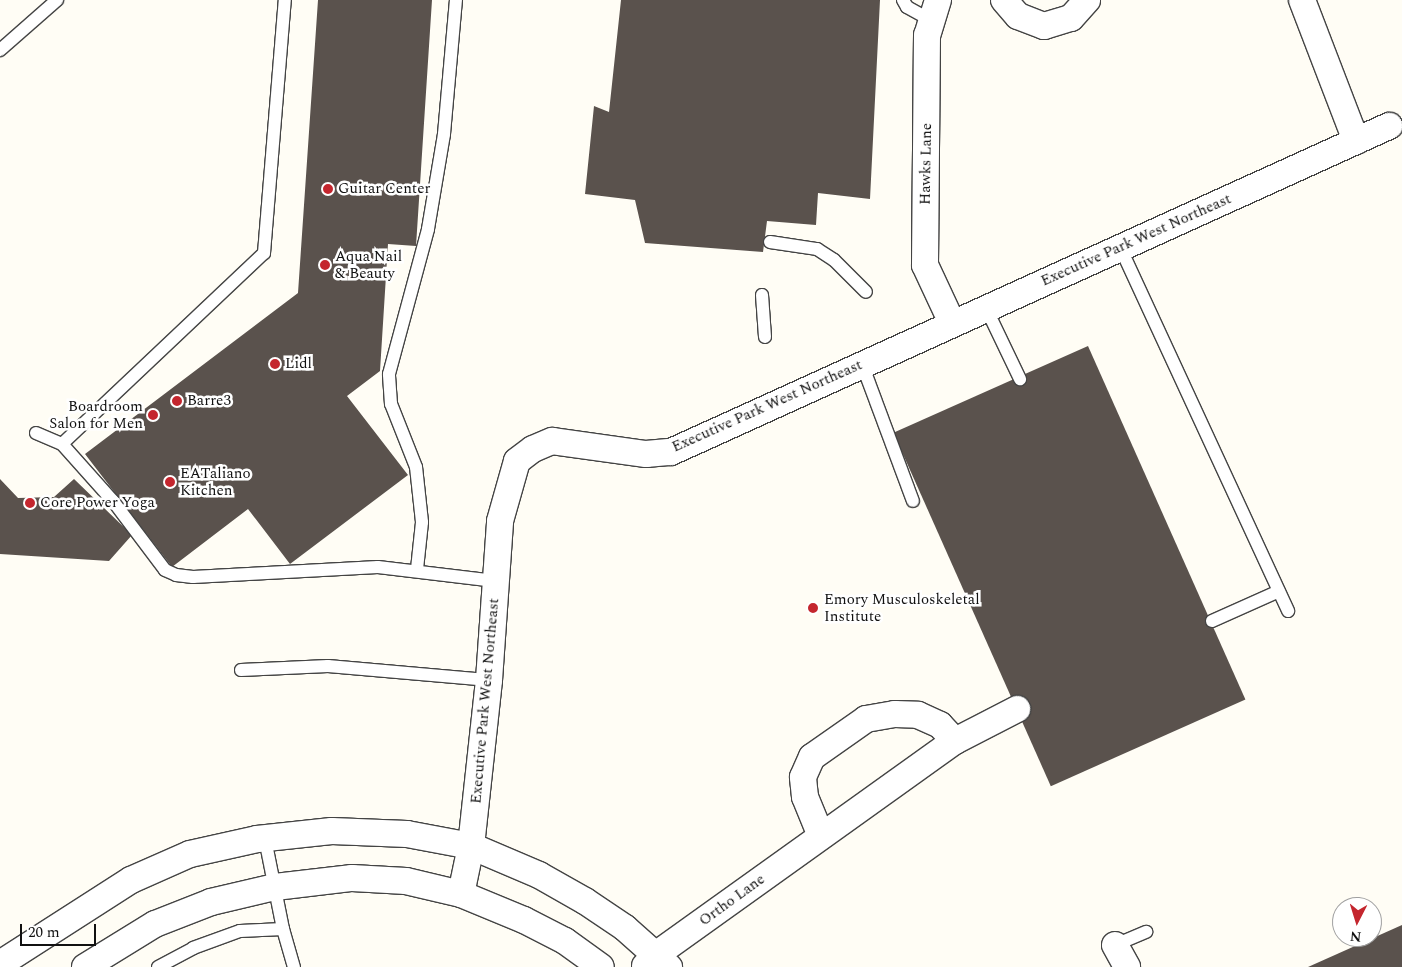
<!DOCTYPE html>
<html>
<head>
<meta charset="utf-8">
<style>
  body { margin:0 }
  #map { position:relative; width:1402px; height:967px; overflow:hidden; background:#fffdf5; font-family:Spectral,serif }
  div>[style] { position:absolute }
  .building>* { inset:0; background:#5a524d; transform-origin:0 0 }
  .roads { filter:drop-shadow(1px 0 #444) drop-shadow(-1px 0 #444) drop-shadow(0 1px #444) drop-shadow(0 -1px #444) }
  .lane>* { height:12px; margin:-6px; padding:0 6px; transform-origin:6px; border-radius:6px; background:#fff }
  .street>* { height:26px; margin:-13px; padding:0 13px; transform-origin:13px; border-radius:13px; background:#fff }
  .dots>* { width:14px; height:14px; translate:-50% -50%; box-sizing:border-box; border:2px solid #fff; border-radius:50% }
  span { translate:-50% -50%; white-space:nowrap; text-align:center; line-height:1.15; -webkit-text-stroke:5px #fff; paint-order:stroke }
  .street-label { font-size:15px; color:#111 }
  .poi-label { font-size:15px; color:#111 }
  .left { translate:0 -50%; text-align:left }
  .right { translate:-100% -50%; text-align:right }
  .north { position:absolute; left:1332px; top:897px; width:50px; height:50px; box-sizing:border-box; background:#fff; border:1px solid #a0a0a0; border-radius:50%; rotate:185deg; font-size:14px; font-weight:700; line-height:20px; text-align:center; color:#111 }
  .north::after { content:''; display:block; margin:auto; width:18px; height:22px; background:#c4262e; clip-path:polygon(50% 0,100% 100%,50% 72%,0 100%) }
  .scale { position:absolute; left:20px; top:924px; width:76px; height:22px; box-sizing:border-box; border:2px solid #111; border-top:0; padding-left:6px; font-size:15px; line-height:18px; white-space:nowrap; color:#111; -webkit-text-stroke:4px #fff; paint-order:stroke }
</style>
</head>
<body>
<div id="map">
  <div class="building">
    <div style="clip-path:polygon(318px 0,432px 0,416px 246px,388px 244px,380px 371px,347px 396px,408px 475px,290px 564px,248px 509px,172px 567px,85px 454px,298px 293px)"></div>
    <div style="clip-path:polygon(621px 0,880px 0,870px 199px,818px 193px,816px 225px,767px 221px,763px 252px,645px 243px,635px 200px,585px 194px,594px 106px,609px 112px)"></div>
    <div style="left:1088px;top:346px;width:387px;height:213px;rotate:66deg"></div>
    <div style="clip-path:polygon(0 479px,18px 498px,54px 497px,74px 479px,132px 535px,109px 561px,0 554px)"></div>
    <div style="clip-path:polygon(1402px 925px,1402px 967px,1308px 967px)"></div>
  </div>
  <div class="roads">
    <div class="lane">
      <div style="left:903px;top:0;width:8px;rotate:60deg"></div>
      <div style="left:907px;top:7px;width:29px;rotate:29deg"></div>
      <div style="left:0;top:50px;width:76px;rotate:-41.3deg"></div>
      <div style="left:770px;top:242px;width:48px;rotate:8.5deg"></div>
      <div style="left:817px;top:249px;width:20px;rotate:33deg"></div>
      <div style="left:834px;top:260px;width:45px;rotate:45deg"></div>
      <div style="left:1120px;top:247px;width:401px;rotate:65.2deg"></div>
      <div style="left:762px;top:295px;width:42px;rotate:85.9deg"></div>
      <div style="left:986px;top:308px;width:79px;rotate:64.4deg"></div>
      <div style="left:862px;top:364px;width:146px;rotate:69.6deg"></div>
      <div style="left:36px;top:433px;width:28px;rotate:23deg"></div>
      <div style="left:62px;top:444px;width:278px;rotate:-43.4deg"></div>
      <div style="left:264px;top:253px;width:254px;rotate:-85.3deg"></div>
      <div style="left:62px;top:444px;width:76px;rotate:48.2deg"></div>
      <div style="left:113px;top:501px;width:86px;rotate:53deg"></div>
      <div style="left:165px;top:570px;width:12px;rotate:24deg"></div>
      <div style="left:176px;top:575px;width:17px;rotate:7deg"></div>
      <div style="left:193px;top:577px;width:185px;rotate:-3.1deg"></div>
      <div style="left:378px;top:567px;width:118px;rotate:6.8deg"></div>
      <div style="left:417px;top:569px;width:47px;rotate:-83.9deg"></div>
      <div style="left:422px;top:522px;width:55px;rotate:-96.2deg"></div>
      <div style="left:416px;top:467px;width:68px;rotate:-111.6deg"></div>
      <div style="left:391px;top:404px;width:30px;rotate:-94deg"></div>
      <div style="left:389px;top:374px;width:150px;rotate:-74.9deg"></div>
      <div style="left:428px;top:229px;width:96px;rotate:-80.4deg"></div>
      <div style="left:444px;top:134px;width:135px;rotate:-84.9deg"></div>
      <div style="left:1212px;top:621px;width:73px;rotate:-24.1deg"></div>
      <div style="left:241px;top:670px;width:87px;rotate:-2.6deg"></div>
      <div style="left:328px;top:666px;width:162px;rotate:5deg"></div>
      <div style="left:283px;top:929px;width:40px;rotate:74deg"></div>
      <div style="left:1115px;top:945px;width:34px;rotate:-23deg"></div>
      <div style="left:158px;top:967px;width:40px;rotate:-28deg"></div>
      <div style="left:193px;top:948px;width:50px;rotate:-19.9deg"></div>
      <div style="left:240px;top:931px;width:43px;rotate:-2.7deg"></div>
      <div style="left:283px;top:929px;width:92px;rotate:-101.3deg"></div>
    </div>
    <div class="street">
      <div style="left:938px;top:0;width:37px;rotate:107deg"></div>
      <div style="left:927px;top:35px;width:230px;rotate:90.5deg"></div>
      <div style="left:925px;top:265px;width:64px;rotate:65deg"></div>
      <div style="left:1004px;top:0;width:21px;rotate:49deg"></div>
      <div style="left:1018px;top:16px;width:28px;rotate:21deg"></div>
      <div style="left:1044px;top:26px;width:28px;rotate:-17deg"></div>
      <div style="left:1071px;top:18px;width:24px;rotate:-48deg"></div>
      <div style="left:1302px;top:0;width:151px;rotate:69deg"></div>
      <div style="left:821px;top:836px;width:42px;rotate:-112.3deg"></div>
      <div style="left:805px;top:797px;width:20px;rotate:-96deg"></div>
      <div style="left:803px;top:777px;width:22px;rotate:-66deg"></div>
      <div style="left:812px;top:757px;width:66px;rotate:-35.1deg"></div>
      <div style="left:866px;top:719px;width:29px;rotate:-10deg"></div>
      <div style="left:895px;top:714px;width:23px;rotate:2deg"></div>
      <div style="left:918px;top:715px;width:24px;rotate:24deg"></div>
      <div style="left:940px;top:725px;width:22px;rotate:47deg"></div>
      <div style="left:461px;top:894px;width:49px;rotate:-78.2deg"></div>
      <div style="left:471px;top:846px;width:167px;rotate:-83.8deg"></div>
      <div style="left:489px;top:680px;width:159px;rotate:-86deg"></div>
      <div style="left:500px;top:521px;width:62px;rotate:-74.2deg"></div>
      <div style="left:517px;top:461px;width:20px;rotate:-37deg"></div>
      <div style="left:533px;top:449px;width:21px;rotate:-23deg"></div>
      <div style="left:552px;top:441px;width:95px;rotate:7.9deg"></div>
      <div style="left:646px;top:454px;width:25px;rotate:-5deg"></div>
      <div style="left:671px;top:452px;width:789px;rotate:-24.42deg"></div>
      <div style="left:1115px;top:945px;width:25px;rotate:61deg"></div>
      <div style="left:0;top:964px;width:156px;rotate:-32.7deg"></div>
      <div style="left:131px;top:880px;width:64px;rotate:-23.8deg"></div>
      <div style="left:190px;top:854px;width:69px;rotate:-12.6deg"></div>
      <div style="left:257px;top:839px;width:75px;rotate:-6.1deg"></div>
      <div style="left:332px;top:831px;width:75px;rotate:2.3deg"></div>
      <div style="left:407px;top:834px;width:65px;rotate:10.6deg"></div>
      <div style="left:471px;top:846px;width:74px;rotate:23.1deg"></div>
      <div style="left:539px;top:875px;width:53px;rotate:29.5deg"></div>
      <div style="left:585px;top:901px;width:48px;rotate:34deg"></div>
      <div style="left:625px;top:928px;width:59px;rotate:41.6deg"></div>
      <div style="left:645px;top:966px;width:17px;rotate:-45deg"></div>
      <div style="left:657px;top:954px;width:366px;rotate:-35.6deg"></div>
      <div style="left:955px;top:741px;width:70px;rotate:-27.3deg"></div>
      <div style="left:85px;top:967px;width:82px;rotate:-31.6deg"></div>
      <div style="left:155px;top:924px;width:60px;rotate:-21.4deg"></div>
      <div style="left:211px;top:902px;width:66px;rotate:-13.2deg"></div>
      <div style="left:275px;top:887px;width:78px;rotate:-6.7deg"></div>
      <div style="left:352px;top:878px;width:54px;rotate:3.2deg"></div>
      <div style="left:406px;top:881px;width:57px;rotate:13.3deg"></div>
      <div style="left:461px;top:894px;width:68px;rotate:22.4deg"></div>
      <div style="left:524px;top:920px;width:46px;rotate:27.1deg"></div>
      <div style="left:565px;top:941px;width:44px;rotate:35.8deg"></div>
    </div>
  </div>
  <div class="dots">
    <div style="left:328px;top:189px;background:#c4262e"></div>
    <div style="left:325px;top:265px;background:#c4262e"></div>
    <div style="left:275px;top:364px;background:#c4262e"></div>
    <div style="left:177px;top:401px;background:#c4262e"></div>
    <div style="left:153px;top:415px;background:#c4262e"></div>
    <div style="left:170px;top:482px;background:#c4262e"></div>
    <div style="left:30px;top:503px;background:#c4262e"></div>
    <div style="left:813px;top:608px;background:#c4262e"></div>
  </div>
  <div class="street-label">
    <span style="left:926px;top:164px;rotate:-89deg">Hawks Lane</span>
    <span style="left:1136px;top:240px;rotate:-24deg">Executive Park West Northeast</span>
    <span style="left:767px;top:406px;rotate:-24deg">Executive Park West Northeast</span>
    <span style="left:485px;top:701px;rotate:-85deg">Executive Park West Northeast</span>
    <span style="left:732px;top:900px;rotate:-36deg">Ortho Lane</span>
  </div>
  <div class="poi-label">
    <span class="left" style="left:338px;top:189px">Guitar Center</span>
    <span class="left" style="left:335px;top:265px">Aqua Nail<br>&amp; Beauty</span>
    <span class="left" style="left:285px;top:364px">Lidl</span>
    <span class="left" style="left:187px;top:401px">Barre3</span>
    <span class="right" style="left:143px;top:415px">Boardroom<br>Salon for Men</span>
    <span class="left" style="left:180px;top:482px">EATaliano<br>Kitchen</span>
    <span class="left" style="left:40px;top:503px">Core Power Yoga</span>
    <span class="left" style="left:824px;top:608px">Emory Musculoskeletal<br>Institute</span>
  </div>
  <div class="north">N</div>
  <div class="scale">20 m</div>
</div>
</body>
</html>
